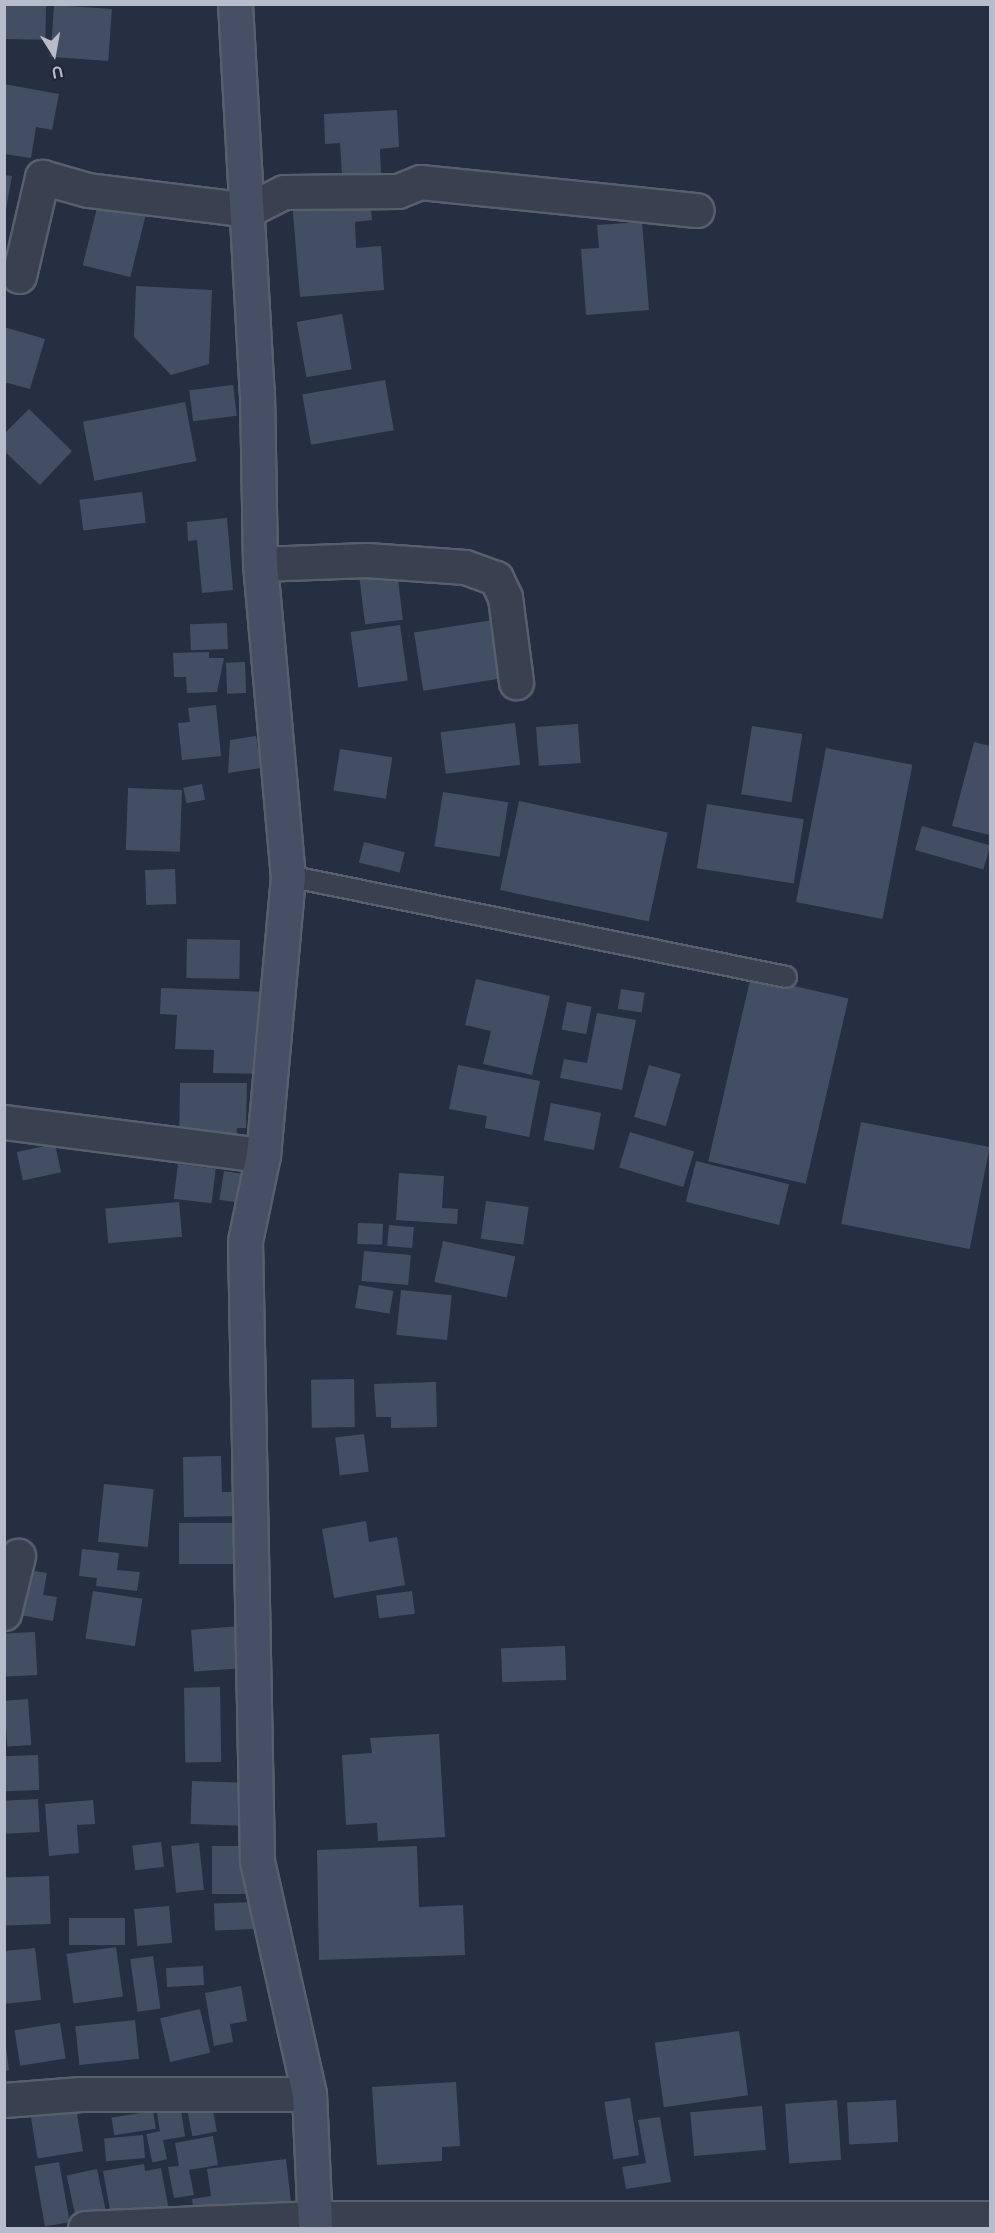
<!DOCTYPE html>
<html>
<head>
<meta charset="utf-8">
<style>
  body { margin:0 }
  #map { position:relative; width:995px; height:2233px; overflow:hidden; background:#252f41; font-family:"DM Sans",sans-serif }
  div>[style] { position:absolute }
  .building>* { inset:0; background:#444e63; transform-origin:0 0 }
  .roads { filter:drop-shadow(2px 0 #575f6e) drop-shadow(-2px 0 #575f6e) drop-shadow(0 2px #575f6e) drop-shadow(0 -2px #575f6e) }
  .lane>* { height:20px; margin:-10px; padding:0 10px; transform-origin:10px; border-radius:10px; background:#394151 }
  .street>* { height:33px; margin:-16.5px; padding:0 16.5px; transform-origin:16.5px; border-radius:16.5px; background:#394151 }
  .secondary>* { height:33px; margin:-16.5px; padding:0 16.5px; transform-origin:16.5px; border-radius:16.5px; background:#474f64 }
  span { translate:-50% -50%; white-space:nowrap; text-align:center; line-height:1.15; -webkit-text-stroke:5px #1e2636; paint-order:stroke }
  .frame { position:absolute; inset:0; border:6px solid #b6bccb; pointer-events:none }
  .north { position:absolute; left:24px; top:24px; width:60px; height:60px; -webkit-text-stroke:4px #1e2636; paint-order:stroke; rotate:169deg; font-size:16px; font-weight:700; line-height:24px; text-align:center; color:#b6bccb }
  .north::after { content:''; display:block; margin:auto; width:21px; height:27px; background:#b6bccb; clip-path:polygon(50% 0,100% 100%,50% 72%,0 100%) }
</style>
</head>
<body>
<div id="map">
  <div class="building">
    <div style="left:4px;top:5px;width:42px;height:34px;rotate:1deg"></div>
    <div style="left:54px;top:5px;width:58px;height:52px;rotate:4deg"></div>
    <div style="clip-path:polygon(4px 84px,59px 94px,52px 130px,36px 127px,31px 158px,4px 154px)"></div>
    <div style="clip-path:polygon(397px 110px,399px 147px,380px 149px,381px 174px,342px 175px,340px 143px,325px 144px,324px 114px)"></div>
    <div style="clip-path:polygon(4px 175px,12px 176px,6px 209px,4px 209px)"></div>
    <div style="clip-path:polygon(370px 195px,372px 220px,355px 222px,356px 248px,381px 246px,384px 290px,300px 297px,292px 201px)"></div>
    <div style="left:98px;top:204px;width:49px;height:63px;rotate:14deg"></div>
    <div style="clip-path:polygon(642px 222px,649px 310px,586px 315px,581px 249px,599px 248px,597px 225px)"></div>
    <div style="clip-path:polygon(136px 286px,212px 290px,209px 364px,171px 375px,134px 337px)"></div>
    <div style="left:342px;top:314px;width:56px;height:46px;rotate:80deg"></div>
    <div style="clip-path:polygon(4px 327px,45px 339px,30px 389px,4px 382px)"></div>
    <div style="left:385px;top:380px;width:51px;height:84px;rotate:80deg"></div>
    <div style="left:233px;top:385px;width:31px;height:44px;rotate:83deg"></div>
    <div style="left:185px;top:402px;width:60px;height:104px;rotate:79deg"></div>
    <div style="clip-path:polygon(29px 409px,72px 451px,40px 485px,4px 451px,4px 434px)"></div>
    <div style="left:142px;top:492px;width:31px;height:63px;rotate:83deg"></div>
    <div style="clip-path:polygon(227px 518px,233px 590px,202px 593px,197px 540px,188px 541px,187px 522px)"></div>
    <div style="left:397px;top:572px;width:48px;height:38px;rotate:83deg"></div>
    <div style="left:499px;top:619px;width:59px;height:86px;rotate:81deg"></div>
    <div style="left:227px;top:623px;width:26px;height:37px;rotate:88deg"></div>
    <div style="left:400px;top:625px;width:56px;height:50px;rotate:82deg"></div>
    <div style="clip-path:polygon(209px 652px,209px 658px,224px 658px,217px 692px,187px 693px,186px 677px,174px 677px,173px 653px)"></div>
    <div style="left:245px;top:662px;width:31px;height:19px;rotate:88deg"></div>
    <div style="clip-path:polygon(216px 705px,221px 756px,182px 760px,178px 723px,190px 722px,188px 708px)"></div>
    <div style="left:515px;top:723px;width:42px;height:75px;rotate:83deg"></div>
    <div style="left:578px;top:724px;width:39px;height:42px;rotate:86deg"></div>
    <div style="left:752px;top:726px;width:51px;height:69px;rotate:9deg"></div>
    <div style="clip-path:polygon(256px 736px,261px 768px,228px 773px,230px 740px)"></div>
    <div style="clip-path:polygon(974px 742px,990px 746px,990px 835px,952px 826px)"></div>
    <div style="left:826px;top:748px;width:88px;height:157px;rotate:11deg"></div>
    <div style="left:340px;top:749px;width:53px;height:42px;rotate:9deg"></div>
    <div style="left:202px;top:784px;width:16px;height:19px;rotate:79deg"></div>
    <div style="left:128px;top:788px;width:54px;height:62px;rotate:2deg"></div>
    <div style="left:443px;top:792px;width:66px;height:55px;rotate:9deg"></div>
    <div style="left:519px;top:801px;width:152px;height:91px;rotate:12deg"></div>
    <div style="left:707px;top:804px;width:98px;height:65px;rotate:9deg"></div>
    <div style="left:922px;top:826px;width:71px;height:25px;rotate:16deg"></div>
    <div style="left:364px;top:842px;width:42px;height:21px;rotate:14deg"></div>
    <div style="left:175px;top:869px;width:35px;height:30px;rotate:88deg"></div>
    <div style="left:187px;top:939px;width:53px;height:39px;rotate:1deg"></div>
    <div style="left:751px;top:976px;width:100px;height:190px;rotate:13deg"></div>
    <div style="clip-path:polygon(476px 979px,550px 996px,532px 1075px,483px 1064px,491px 1031px,465px 1025px)"></div>
    <div style="clip-path:polygon(161px 988px,268px 992px,265px 1074px,213px 1073px,214px 1050px,175px 1049px,177px 1015px,160px 1014px)"></div>
    <div style="left:621px;top:989px;width:24px;height:20px;rotate:9deg"></div>
    <div style="left:567px;top:1002px;width:25px;height:28px;rotate:11deg"></div>
    <div style="clip-path:polygon(597px 1013px,636px 1020px,622px 1090px,560px 1078px,564px 1059px,587px 1063px)"></div>
    <div style="clip-path:polygon(458px 1065px,540px 1081px,529px 1137px,485px 1128px,487px 1116px,449px 1109px)"></div>
    <div style="left:649px;top:1065px;width:33px;height:54px;rotate:16deg"></div>
    <div style="clip-path:polygon(180px 1083px,247px 1083px,246px 1128px,237px 1128px,236px 1143px,179px 1143px)"></div>
    <div style="left:551px;top:1103px;width:51px;height:38px;rotate:11deg"></div>
    <div style="left:861px;top:1122px;width:131px;height:104px;rotate:11deg"></div>
    <div style="left:630px;top:1132px;width:67px;height:37px;rotate:17deg"></div>
    <div style="left:55px;top:1144px;width:29px;height:39px;rotate:78deg"></div>
    <div style="left:696px;top:1161px;width:96px;height:42px;rotate:14deg"></div>
    <div style="left:178px;top:1164px;width:38px;height:35px;rotate:7deg"></div>
    <div style="left:224px;top:1171px;width:26px;height:29px;rotate:9deg"></div>
    <div style="clip-path:polygon(399px 1173px,444px 1176px,442px 1208px,458px 1209px,457px 1224px,396px 1220px)"></div>
    <div style="left:486px;top:1201px;width:43px;height:38px;rotate:8deg"></div>
    <div style="left:179px;top:1202px;width:35px;height:74px;rotate:85deg"></div>
    <div style="left:358px;top:1223px;width:25px;height:21px;rotate:2deg"></div>
    <div style="left:389px;top:1225px;width:25px;height:21px;rotate:5deg"></div>
    <div style="left:443px;top:1241px;width:74px;height:42px;rotate:12deg"></div>
    <div style="left:364px;top:1251px;width:47px;height:30px;rotate:5deg"></div>
    <div style="left:359px;top:1285px;width:35px;height:23px;rotate:10deg"></div>
    <div style="left:401px;top:1290px;width:51px;height:45px;rotate:6deg"></div>
    <div style="left:354px;top:1379px;width:48px;height:43px;rotate:89deg"></div>
    <div style="clip-path:polygon(436px 1382px,437px 1427px,391px 1428px,391px 1417px,376px 1417px,374px 1384px)"></div>
    <div style="left:364px;top:1434px;width:38px;height:29px;rotate:83deg"></div>
    <div style="clip-path:polygon(221px 1456px,222px 1492px,241px 1492px,241px 1516px,184px 1517px,183px 1457px)"></div>
    <div style="left:104px;top:1484px;width:50px;height:58px;rotate:6deg"></div>
    <div style="clip-path:polygon(366px 1521px,369px 1542px,397px 1537px,405px 1585px,334px 1598px,322px 1529px)"></div>
    <div style="left:242px;top:1523px;width:41px;height:63px;rotate:90deg"></div>
    <div style="clip-path:polygon(82px 1549px,119px 1553px,117px 1570px,140px 1572px,137px 1591px,96px 1586px,97px 1578px,79px 1576px)"></div>
    <div style="clip-path:polygon(21px 1569px,47px 1573px,43px 1595px,57px 1597px,53px 1621px,14px 1614px)"></div>
    <div style="left:93px;top:1591px;width:50px;height:48px;rotate:9deg"></div>
    <div style="left:412px;top:1591px;width:23px;height:36px;rotate:83deg"></div>
    <div style="left:243px;top:1626px;width:42px;height:52px;rotate:86deg"></div>
    <div style="left:35px;top:1632px;width:43px;height:31px;rotate:87deg"></div>
    <div style="left:565px;top:1646px;width:34px;height:64px;rotate:88deg"></div>
    <div style="left:220px;top:1687px;width:75px;height:36px;rotate:89deg"></div>
    <div style="left:28px;top:1699px;width:46px;height:24px;rotate:86deg"></div>
    <div style="clip-path:polygon(439px 1734px,445px 1837px,378px 1841px,377px 1823px,346px 1825px,342px 1755px,372px 1753px,370px 1738px)"></div>
    <div style="left:38px;top:1755px;width:35px;height:34px;rotate:88deg"></div>
    <div style="left:192px;top:1781px;width:52px;height:43px;rotate:2deg"></div>
    <div style="left:38px;top:1799px;width:33px;height:34px;rotate:87deg"></div>
    <div style="clip-path:polygon(93px 1800px,95px 1824px,77px 1825px,79px 1853px,49px 1856px,45px 1804px)"></div>
    <div style="left:161px;top:1842px;width:25px;height:29px;rotate:83deg"></div>
    <div style="left:199px;top:1843px;width:47px;height:28px;rotate:84deg"></div>
    <div style="left:247px;top:1846px;width:48px;height:35px;rotate:90deg"></div>
    <div style="clip-path:polygon(417px 1846px,419px 1907px,463px 1905px,465px 1955px,319px 1960px,317px 1850px)"></div>
    <div style="left:49px;top:1876px;width:48px;height:45px;rotate:88deg"></div>
    <div style="left:254px;top:1902px;width:27px;height:40px;rotate:88deg"></div>
    <div style="left:169px;top:1906px;width:37px;height:35px;rotate:85deg"></div>
    <div style="left:69px;top:1918px;width:56px;height:27px"></div>
    <div style="left:116px;top:1947px;width:50px;height:50px;rotate:82deg"></div>
    <div style="clip-path:polygon(35px 1948px,41px 2000px,4px 2004px,4px 1951px)"></div>
    <div style="left:153px;top:1956px;width:53px;height:23px;rotate:82deg"></div>
    <div style="left:203px;top:1966px;width:19px;height:37px;rotate:87deg"></div>
    <div style="clip-path:polygon(241px 1986px,247px 2021px,230px 2024px,233px 2042px,214px 2046px,205px 1993px)"></div>
    <div style="left:200px;top:2009px;width:45px;height:41px;rotate:77deg"></div>
    <div style="left:135px;top:2020px;width:39px;height:60px;rotate:84deg"></div>
    <div style="left:60px;top:2023px;width:36px;height:46px;rotate:81deg"></div>
    <div style="left:739px;top:2031px;width:65px;height:85px;rotate:82deg"></div>
    <div style="clip-path:polygon(6px 2047px,9px 2070px,4px 2071px,4px 2048px)"></div>
    <div style="clip-path:polygon(456px 2082px,460px 2146px,442px 2147px,442px 2161px,377px 2165px,372px 2087px)"></div>
    <div style="left:179px;top:2098px;width:39px;height:24px;rotate:81deg"></div>
    <div style="left:630px;top:2098px;width:58px;height:26px;rotate:81deg"></div>
    <div style="left:837px;top:2100px;width:60px;height:52px;rotate:86deg"></div>
    <div style="left:896px;top:2100px;width:42px;height:49px;rotate:87deg"></div>
    <div style="left:75px;top:2101px;width:51px;height:46px;rotate:81deg"></div>
    <div style="left:211px;top:2101px;width:31px;height:25px;rotate:79deg"></div>
    <div style="left:762px;top:2106px;width:44px;height:72px;rotate:85deg"></div>
    <div style="left:153px;top:2111px;width:18px;height:42px;rotate:81deg"></div>
    <div style="clip-path:polygon(660px 2117px,671px 2182px,626px 2189px,622px 2167px,646px 2163px,638px 2120px)"></div>
    <div style="left:161px;top:2131px;width:29px;height:15px;rotate:78deg"></div>
    <div style="left:143px;top:2135px;width:23px;height:39px;rotate:85deg"></div>
    <div style="clip-path:polygon(213px 2136px,218px 2165px,189px 2170px,194px 2195px,174px 2198px,168px 2167px,179px 2166px,175px 2143px)"></div>
    <div style="clip-path:polygon(286px 2159px,291px 2202px,194px 2213px,192px 2199px,211px 2196px,207px 2169px)"></div>
    <div style="left:59px;top:2162px;width:61px;height:25px;rotate:80deg"></div>
    <div style="clip-path:polygon(144px 2164px,145px 2171px,161px 2168px,170px 2216px,112px 2221px,103px 2171px)"></div>
    <div style="left:97px;top:2169px;width:49px;height:31px;rotate:78deg"></div>
  </div>
  <div class="roads">
    <div class="lane">
      <div style="left:288px;top:876px;width:508px;rotate:11.46deg"></div>
    </div>
    <div class="street">
      <div style="left:19px;top:276px;width:102px;rotate:-76.9deg"></div>
      <div style="left:42px;top:177px;width:48px;rotate:15.8deg"></div>
      <div style="left:88px;top:190px;width:161px;rotate:7.1deg"></div>
      <div style="left:248px;top:210px;width:40px;rotate:-26.6deg"></div>
      <div style="left:284px;top:192px;width:114px;rotate:-0.5deg"></div>
      <div style="left:398px;top:191px;width:24px;rotate:-22deg"></div>
      <div style="left:420px;top:182px;width:278px;rotate:5.8deg"></div>
      <div style="left:260px;top:564px;width:107px;rotate:-2.1deg"></div>
      <div style="left:367px;top:560px;width:98px;rotate:4.1deg"></div>
      <div style="left:465px;top:567px;width:33px;rotate:20deg"></div>
      <div style="left:496px;top:578px;width:21px;rotate:65deg"></div>
      <div style="left:505px;top:597px;width:86px;rotate:82.6deg"></div>
      <div style="left:4px;top:1122px;width:261px;rotate:7.3deg"></div>
      <div style="left:4px;top:1613px;width:59px;rotate:-76.2deg"></div>
      <div style="left:4px;top:2100px;width:77px;rotate:-4.5deg"></div>
      <div style="left:81px;top:2094px;width:228px"></div>
      <div style="left:85px;top:2228px;width:230px;rotate:-2.5deg"></div>
      <div style="left:315px;top:2218px;width:675px"></div>
    </div>
    <div class="secondary">
      <div style="left:235px;top:4px;width:389px;rotate:86.8deg"></div>
      <div style="left:257px;top:392px;width:172px;rotate:89deg"></div>
      <div style="left:260px;top:564px;width:313px;rotate:84.9deg"></div>
      <div style="left:288px;top:876px;width:280px;rotate:95.1deg"></div>
      <div style="left:263px;top:1155px;width:88px;rotate:101.8deg"></div>
      <div style="left:245px;top:1241px;width:620px;rotate:88.89deg"></div>
      <div style="left:257px;top:1861px;width:239px;rotate:77.4deg"></div>
      <div style="left:309px;top:2094px;width:134px;rotate:87.4deg"></div>
    </div>
  </div>
  <div class="frame"></div>
  <div class="north">U</div>
</div>
</body>
</html>
